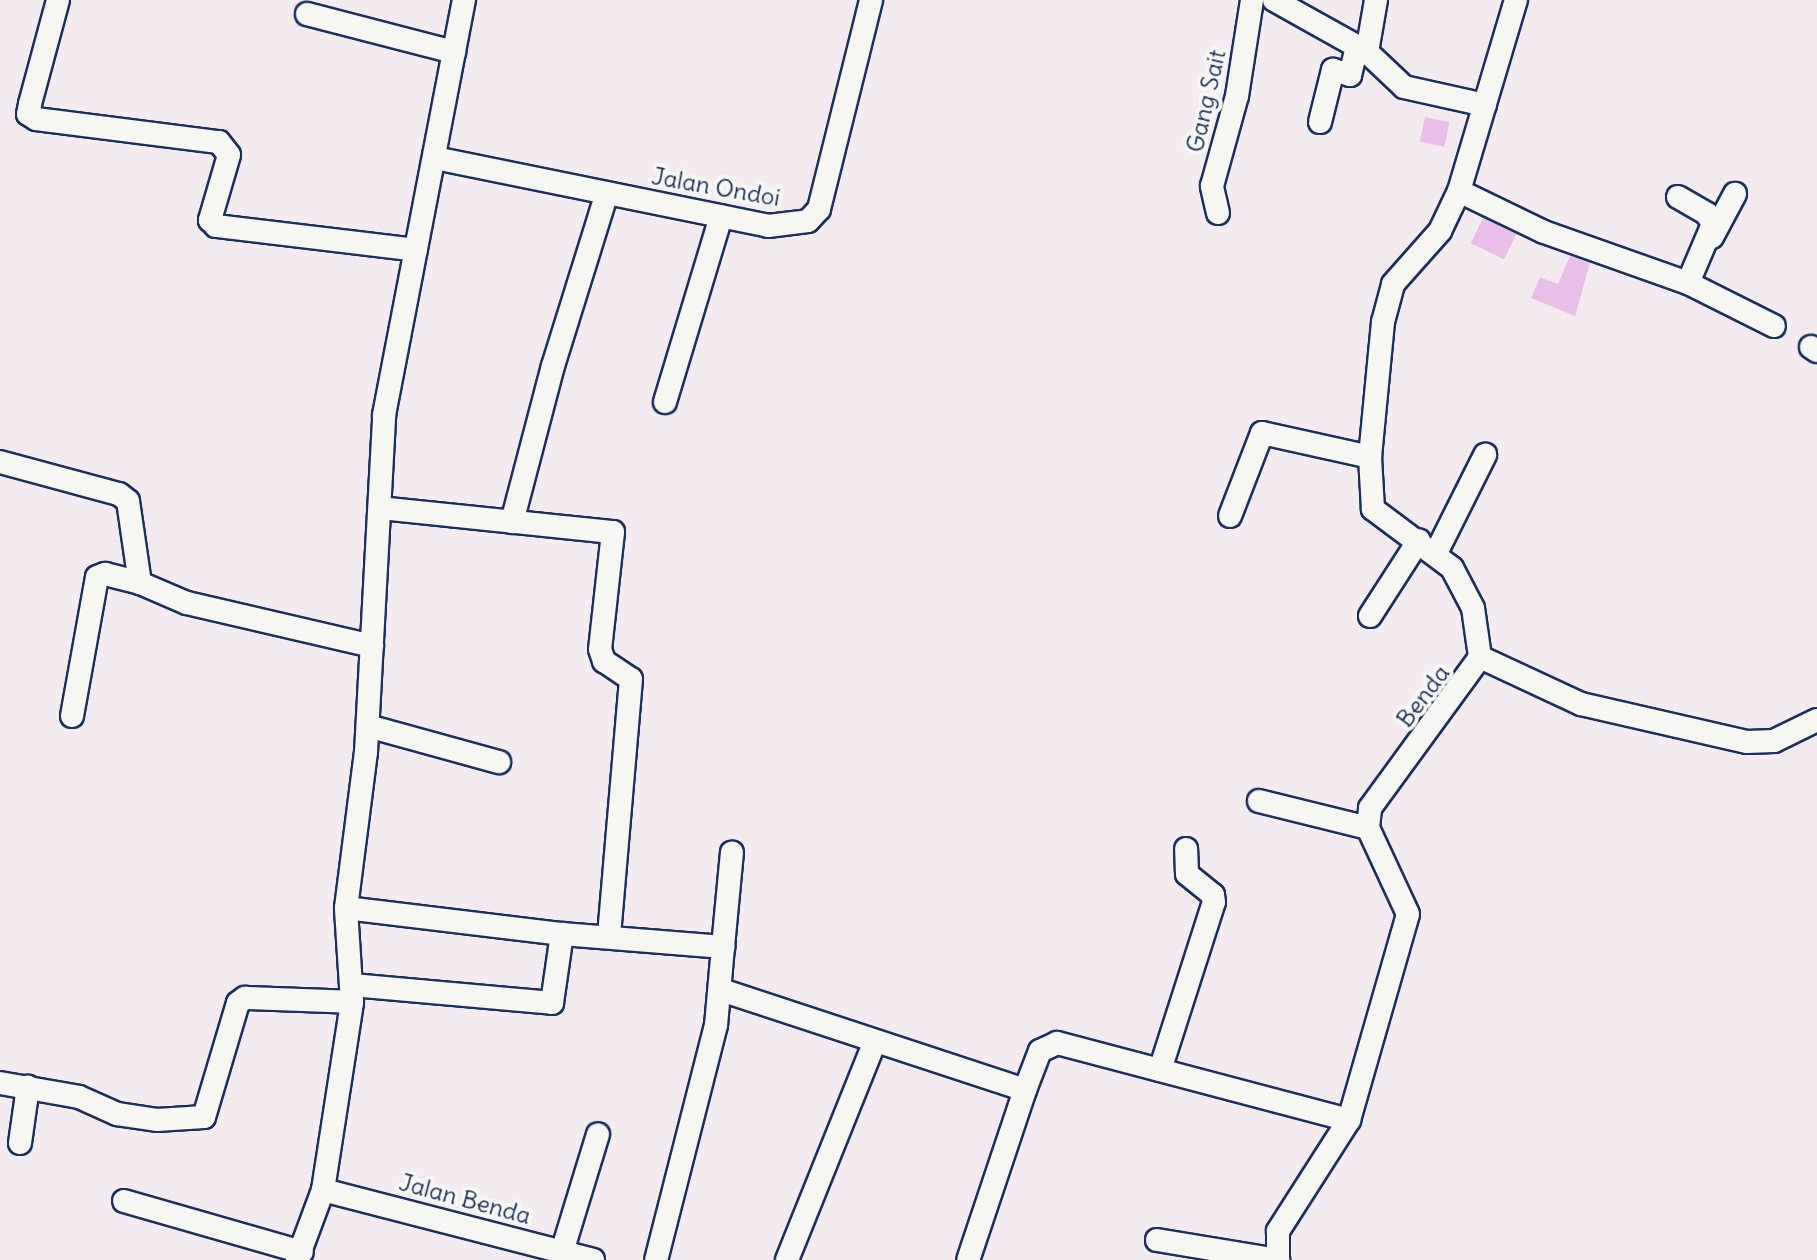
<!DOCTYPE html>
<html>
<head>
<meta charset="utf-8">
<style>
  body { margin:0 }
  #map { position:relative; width:1817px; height:1260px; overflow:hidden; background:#f3ebf0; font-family:Delius,sans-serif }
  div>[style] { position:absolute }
  .building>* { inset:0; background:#e8bfe6; transform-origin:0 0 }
  .roads { filter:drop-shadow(2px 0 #1b2f5e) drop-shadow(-2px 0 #1b2f5e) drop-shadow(0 2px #1b2f5e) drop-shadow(0 -2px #1b2f5e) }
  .minor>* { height:22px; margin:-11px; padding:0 11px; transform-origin:11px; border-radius:11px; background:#f6f6f2 }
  span { translate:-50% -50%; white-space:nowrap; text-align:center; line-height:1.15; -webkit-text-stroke:8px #f6f6f2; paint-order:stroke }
  .street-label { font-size:24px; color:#1b2f5e }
</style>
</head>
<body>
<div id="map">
  <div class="building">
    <div style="left:1425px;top:117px;width:25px;height:25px;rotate:12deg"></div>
    <div style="left:1483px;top:218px;width:37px;height:28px;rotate:26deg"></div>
    <div style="clip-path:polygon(1570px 256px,1590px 263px,1575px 316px,1531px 298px,1540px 277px,1558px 284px)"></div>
  </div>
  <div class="roads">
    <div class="minor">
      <div style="left:58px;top:0;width:108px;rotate:105.1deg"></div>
      <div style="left:30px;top:104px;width:10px;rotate:101deg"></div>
      <div style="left:28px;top:114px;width:9px;rotate:32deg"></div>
      <div style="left:36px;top:119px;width:184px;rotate:7.2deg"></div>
      <div style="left:219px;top:142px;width:16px;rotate:52deg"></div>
      <div style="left:229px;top:155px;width:68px;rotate:106.3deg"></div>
      <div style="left:210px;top:220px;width:8px;rotate:45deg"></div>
      <div style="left:216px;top:226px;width:201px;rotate:6.8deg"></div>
      <div style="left:1274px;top:0;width:107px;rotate:29.2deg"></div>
      <div style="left:1367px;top:52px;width:51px;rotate:43.4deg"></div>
      <div style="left:1404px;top:87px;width:83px;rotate:12.5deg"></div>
      <div style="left:307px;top:14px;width:152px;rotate:14.5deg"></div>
      <div style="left:1367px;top:52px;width:53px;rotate:-80.2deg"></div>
      <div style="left:1320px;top:122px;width:54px;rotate:-76deg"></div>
      <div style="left:1333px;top:70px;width:18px;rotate:16deg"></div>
      <div style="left:1350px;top:75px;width:29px;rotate:-76deg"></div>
      <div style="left:435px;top:158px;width:340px;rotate:11.5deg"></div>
      <div style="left:768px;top:226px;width:40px;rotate:-7.1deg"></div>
      <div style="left:808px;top:221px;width:16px;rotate:-47deg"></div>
      <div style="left:819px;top:209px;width:215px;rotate:-76deg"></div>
      <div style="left:1459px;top:191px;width:94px;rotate:25.8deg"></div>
      <div style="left:1544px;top:232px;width:153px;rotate:19.5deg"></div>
      <div style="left:1688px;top:283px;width:96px;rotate:26.6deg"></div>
      <div style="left:1678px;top:197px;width:34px;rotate:30deg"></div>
      <div style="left:1707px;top:214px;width:12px;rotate:59deg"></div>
      <div style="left:1713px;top:224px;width:64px;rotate:113deg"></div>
      <div style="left:1218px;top:213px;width:28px;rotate:-103deg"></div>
      <div style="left:1212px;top:186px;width:93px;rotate:-74.5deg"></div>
      <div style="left:1237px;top:96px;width:97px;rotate:-81.1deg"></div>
      <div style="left:1712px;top:237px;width:49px;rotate:-61.9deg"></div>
      <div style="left:1811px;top:347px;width:7px;rotate:34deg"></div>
      <div style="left:665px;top:402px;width:194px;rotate:-73.2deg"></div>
      <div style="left:0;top:462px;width:123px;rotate:15.1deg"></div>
      <div style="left:119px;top:494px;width:11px;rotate:38deg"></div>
      <div style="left:128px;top:501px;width:83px;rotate:81.7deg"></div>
      <div style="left:140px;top:583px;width:51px;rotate:23.1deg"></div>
      <div style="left:187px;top:603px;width:190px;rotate:13.1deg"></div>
      <div style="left:380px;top:508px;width:234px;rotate:5.9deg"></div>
      <div style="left:613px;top:532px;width:118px;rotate:96.3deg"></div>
      <div style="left:600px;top:649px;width:13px;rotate:72deg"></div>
      <div style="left:604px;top:661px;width:32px;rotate:34deg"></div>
      <div style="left:631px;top:679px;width:256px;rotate:94.9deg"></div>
      <div style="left:1230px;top:516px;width:89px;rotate:-68.9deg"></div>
      <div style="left:1262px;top:433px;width:111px;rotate:12.5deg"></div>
      <div style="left:512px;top:522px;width:161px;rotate:-75.3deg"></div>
      <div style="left:553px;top:366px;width:181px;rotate:-72.7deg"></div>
      <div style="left:1436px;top:553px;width:110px;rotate:-63.4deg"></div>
      <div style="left:1370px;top:616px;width:90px;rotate:-57.2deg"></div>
      <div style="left:1480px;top:657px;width:111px;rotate:25deg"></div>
      <div style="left:1581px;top:704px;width:170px;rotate:12.9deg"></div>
      <div style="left:1747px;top:742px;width:27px;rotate:-2deg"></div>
      <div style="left:1774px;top:741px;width:48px;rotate:-26deg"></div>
      <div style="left:72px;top:716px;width:141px;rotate:-79.8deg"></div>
      <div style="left:97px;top:577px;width:9px;rotate:-21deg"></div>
      <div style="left:105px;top:574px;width:36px;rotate:14deg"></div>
      <div style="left:368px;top:726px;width:136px;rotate:15.4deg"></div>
      <div style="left:1259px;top:801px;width:112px;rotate:13.9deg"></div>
      <div style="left:346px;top:908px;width:218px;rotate:6.9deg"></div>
      <div style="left:562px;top:934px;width:162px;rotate:4.6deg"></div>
      <div style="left:723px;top:947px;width:78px;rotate:95.1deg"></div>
      <div style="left:716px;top:1025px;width:243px;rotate:104.3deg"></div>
      <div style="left:723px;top:947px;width:95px;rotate:-84.6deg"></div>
      <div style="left:352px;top:985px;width:201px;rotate:5.1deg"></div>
      <div style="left:552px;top:1003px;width:70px;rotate:-81.8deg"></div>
      <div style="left:721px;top:990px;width:320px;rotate:18.2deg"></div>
      <div style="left:1025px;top:1090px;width:179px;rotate:108.5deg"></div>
      <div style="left:1160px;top:1070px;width:176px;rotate:-72.2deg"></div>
      <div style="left:1214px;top:902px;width:7px;rotate:-98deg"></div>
      <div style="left:1213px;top:895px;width:33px;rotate:-141deg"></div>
      <div style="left:1187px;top:874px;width:25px;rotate:-92deg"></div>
      <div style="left:0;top:1083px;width:80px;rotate:10deg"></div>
      <div style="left:79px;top:1097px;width:42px;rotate:24.1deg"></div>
      <div style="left:117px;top:1114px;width:40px;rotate:8.5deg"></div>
      <div style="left:157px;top:1120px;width:47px;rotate:-3.7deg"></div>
      <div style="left:204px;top:1117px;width:119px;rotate:-73.4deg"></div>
      <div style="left:238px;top:1003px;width:9px;rotate:-36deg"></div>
      <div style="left:245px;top:998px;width:107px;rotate:2.1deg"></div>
      <div style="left:1025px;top:1090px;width:42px;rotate:-69deg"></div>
      <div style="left:1040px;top:1051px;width:19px;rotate:-25deg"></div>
      <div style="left:1057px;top:1043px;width:302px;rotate:14.8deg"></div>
      <div style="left:20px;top:1143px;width:57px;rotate:-81.9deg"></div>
      <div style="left:323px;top:1190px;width:279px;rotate:14.5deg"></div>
      <div style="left:124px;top:1201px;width:185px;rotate:16deg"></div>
      <div style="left:1157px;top:1240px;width:123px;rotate:9.4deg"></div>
      <div style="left:562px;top:1252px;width:123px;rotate:-73deg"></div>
      <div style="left:297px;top:1260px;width:75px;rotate:-69.6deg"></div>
      <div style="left:323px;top:1190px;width:190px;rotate:-81.2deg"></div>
      <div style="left:352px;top:1002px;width:94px;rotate:-93.7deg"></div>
      <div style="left:346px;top:908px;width:157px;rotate:-82.7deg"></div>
      <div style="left:366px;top:752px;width:337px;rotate:-86.9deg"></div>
      <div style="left:384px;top:415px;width:423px;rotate:-79.1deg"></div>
      <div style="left:787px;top:1260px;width:233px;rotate:-68.1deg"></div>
      <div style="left:1278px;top:1260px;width:29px;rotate:-90deg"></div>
      <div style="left:1278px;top:1231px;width:132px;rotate:-57.4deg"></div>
      <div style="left:1349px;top:1120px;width:214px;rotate:-74deg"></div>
      <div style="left:1408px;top:914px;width:95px;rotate:-114.9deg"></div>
      <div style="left:1368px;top:828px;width:20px;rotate:-84deg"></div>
      <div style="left:1370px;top:808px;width:187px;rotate:-53.9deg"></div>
      <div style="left:1480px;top:657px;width:49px;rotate:-98.1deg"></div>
      <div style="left:1473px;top:608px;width:45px;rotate:-117.7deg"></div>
      <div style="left:1452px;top:568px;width:99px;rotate:-143.2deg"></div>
      <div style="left:1373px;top:509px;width:52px;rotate:-93.3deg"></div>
      <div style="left:1370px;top:457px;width:136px;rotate:-84.5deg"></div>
      <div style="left:1383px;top:322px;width:39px;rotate:-75deg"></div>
      <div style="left:1393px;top:284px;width:71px;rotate:-48.4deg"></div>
      <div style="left:1440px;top:231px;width:44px;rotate:-64.6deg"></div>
      <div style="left:1459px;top:191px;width:199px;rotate:-73.4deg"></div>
    </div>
  </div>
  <div class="street-label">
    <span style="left:1206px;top:101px;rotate:-77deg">Gang Sait</span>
    <span style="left:716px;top:187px;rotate:10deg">Jalan Ondoi</span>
    <span style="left:1423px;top:696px;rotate:-53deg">Benda</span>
    <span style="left:465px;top:1199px;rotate:15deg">Jalan Benda</span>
  </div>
</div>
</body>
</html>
